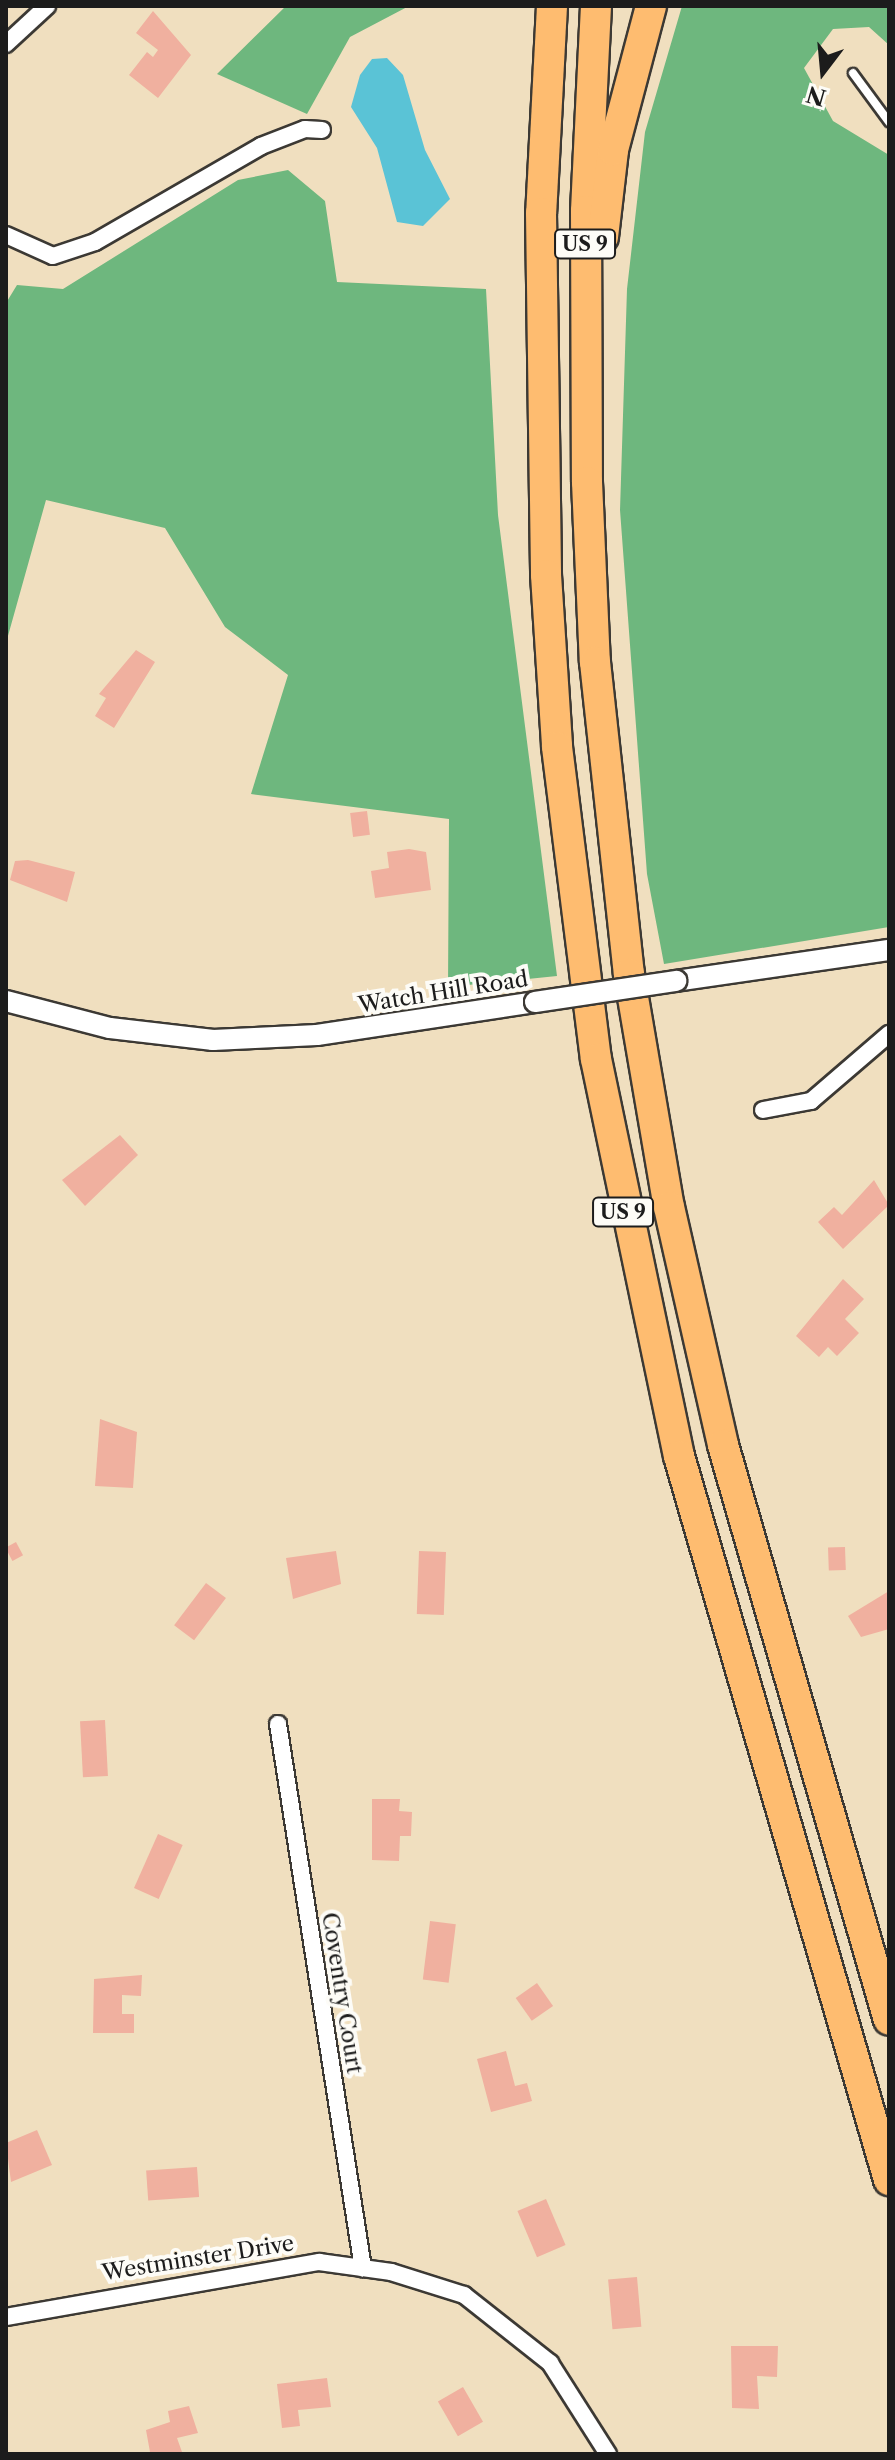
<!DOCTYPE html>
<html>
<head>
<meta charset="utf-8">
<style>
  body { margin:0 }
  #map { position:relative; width:895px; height:2460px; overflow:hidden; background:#f0dfbf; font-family:"Libre Caslon Text",serif }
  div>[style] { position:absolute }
  .forest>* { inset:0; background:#6eb77e }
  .water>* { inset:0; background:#5ac3d6 }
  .building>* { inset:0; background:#f0b09f; transform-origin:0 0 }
  .roads { filter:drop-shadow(2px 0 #3c3934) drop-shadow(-2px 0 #3c3934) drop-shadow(0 2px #3c3934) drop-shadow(0 -2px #3c3934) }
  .service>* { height:8px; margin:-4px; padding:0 4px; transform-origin:4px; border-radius:4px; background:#fff }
  .minor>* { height:16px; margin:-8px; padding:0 8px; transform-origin:8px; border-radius:8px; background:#fff }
  .tertiary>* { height:20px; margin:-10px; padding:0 10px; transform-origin:10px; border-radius:10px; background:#fff }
  .motorway>* { height:30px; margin:-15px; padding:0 15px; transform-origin:15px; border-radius:15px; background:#febc70 }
  .bridges { filter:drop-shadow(2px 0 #3c3934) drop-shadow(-2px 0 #3c3934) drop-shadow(0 2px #3c3934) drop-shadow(0 -2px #3c3934) }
  .tertiary-bridge>* { height:20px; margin:-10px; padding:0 10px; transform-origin:10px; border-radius:10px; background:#fff }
  span { translate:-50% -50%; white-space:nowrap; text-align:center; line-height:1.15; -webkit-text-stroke:8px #fdfcf7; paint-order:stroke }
  .shield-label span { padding:2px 6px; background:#fdfcf7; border:2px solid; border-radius:6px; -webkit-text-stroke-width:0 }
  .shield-label { font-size:20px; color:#1c1c1c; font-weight:700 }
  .street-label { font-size:22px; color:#1c1c1c }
  .frame { position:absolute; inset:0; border:8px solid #1c1c1c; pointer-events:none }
  .north { position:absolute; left:783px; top:32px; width:80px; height:80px; -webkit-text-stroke:6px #fdfcf7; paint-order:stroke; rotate:196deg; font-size:22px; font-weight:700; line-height:32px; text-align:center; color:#1c1c1c }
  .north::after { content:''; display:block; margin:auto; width:28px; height:36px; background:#1c1c1c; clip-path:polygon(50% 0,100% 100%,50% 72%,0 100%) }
</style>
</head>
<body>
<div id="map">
  <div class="forest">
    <div style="clip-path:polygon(286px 6px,409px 6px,350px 37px,307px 114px,217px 74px)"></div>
    <div style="clip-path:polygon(682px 6px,889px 6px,889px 45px,869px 27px,833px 29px,804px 68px,833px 121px,889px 155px,889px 927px,664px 964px,647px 874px,620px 510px,627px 289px,645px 132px)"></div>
    <div style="clip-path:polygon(288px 170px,325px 201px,337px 282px,486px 289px,498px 515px,557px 976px,448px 987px,449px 819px,251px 794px,288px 675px,225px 627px,165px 528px,46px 500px,6px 643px,6px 303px,17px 285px,63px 289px,238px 180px)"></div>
  </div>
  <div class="water">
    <div style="clip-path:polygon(387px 58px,403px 75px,425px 150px,450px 199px,423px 226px,397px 222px,377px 148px,351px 107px,360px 75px,372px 59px)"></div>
  </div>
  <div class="building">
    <div style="clip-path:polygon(153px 11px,191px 55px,158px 98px,129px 75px,147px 52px,153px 57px,158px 50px,136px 33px)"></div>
    <div style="clip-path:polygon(136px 650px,155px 662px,114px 728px,95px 716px,106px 698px,99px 694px)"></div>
    <div style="left:367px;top:811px;width:24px;height:17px;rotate:83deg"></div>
    <div style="clip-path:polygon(409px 849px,426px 852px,431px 890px,375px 898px,371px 871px,389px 868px,387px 852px)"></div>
    <div style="clip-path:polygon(28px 860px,75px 872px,67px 902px,10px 880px,15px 861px)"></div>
    <div style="clip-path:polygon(120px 1135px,138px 1155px,85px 1206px,62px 1180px)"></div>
    <div style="clip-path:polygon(874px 1180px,889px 1205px,843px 1249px,818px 1222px,834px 1207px,842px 1215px)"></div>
    <div style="clip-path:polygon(843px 1279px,864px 1299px,845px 1319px,859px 1333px,837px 1356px,828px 1347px,819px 1357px,796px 1336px)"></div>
    <div style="clip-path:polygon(100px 1419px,137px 1432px,133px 1488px,95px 1486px)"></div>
    <div style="left:16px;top:1542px;width:15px;height:12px;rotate:62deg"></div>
    <div style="left:845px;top:1547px;width:23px;height:17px;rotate:88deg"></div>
    <div style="clip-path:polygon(336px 1551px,341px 1584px,293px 1599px,286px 1558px)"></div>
    <div style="left:419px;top:1551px;width:27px;height:63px;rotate:2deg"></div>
    <div style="left:206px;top:1583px;width:25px;height:53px;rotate:37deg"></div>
    <div style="clip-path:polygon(889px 1591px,889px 1629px,861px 1637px,848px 1616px)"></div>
    <div style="left:105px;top:1720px;width:56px;height:25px;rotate:87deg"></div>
    <div style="clip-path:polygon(372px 1799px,400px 1799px,399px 1811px,412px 1812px,411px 1836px,400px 1836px,399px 1861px,372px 1860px)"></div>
    <div style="left:158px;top:1834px;width:27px;height:59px;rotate:24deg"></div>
    <div style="left:430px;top:1921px;width:26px;height:59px;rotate:7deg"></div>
    <div style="clip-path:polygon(142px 1975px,141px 1996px,122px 1995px,122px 2014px,134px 2014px,134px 2033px,93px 2033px,94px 1979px)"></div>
    <div style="left:537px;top:1983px;width:28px;height:26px;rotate:55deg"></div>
    <div style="clip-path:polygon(506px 2051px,515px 2086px,527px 2083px,532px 2101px,491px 2112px,477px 2059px)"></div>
    <div style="clip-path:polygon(37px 2130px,52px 2165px,11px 2182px,6px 2143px)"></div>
    <div style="left:197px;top:2167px;width:30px;height:51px;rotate:86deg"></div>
    <div style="left:546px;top:2199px;width:50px;height:31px;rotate:67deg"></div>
    <div style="left:637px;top:2277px;width:50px;height:29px;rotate:85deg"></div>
    <div style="clip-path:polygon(731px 2346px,778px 2346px,777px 2377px,757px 2376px,759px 2409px,732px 2408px)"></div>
    <div style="clip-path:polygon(327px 2378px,331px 2407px,298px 2410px,300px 2426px,282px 2428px,277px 2384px)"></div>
    <div style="left:463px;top:2387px;width:40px;height:29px;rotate:60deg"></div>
    <div style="clip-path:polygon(189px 2406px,198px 2433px,177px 2438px,182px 2452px,150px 2452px,146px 2430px,170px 2422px,168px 2411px)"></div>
  </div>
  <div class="roads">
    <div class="service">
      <div style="left:853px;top:73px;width:61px;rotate:53.7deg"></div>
    </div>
    <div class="minor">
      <div style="left:6px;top:44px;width:56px;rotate:-42.8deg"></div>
      <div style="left:6px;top:235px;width:51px;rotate:24.1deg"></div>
      <div style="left:53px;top:256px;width:44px;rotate:-18.4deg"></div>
      <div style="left:95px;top:242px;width:192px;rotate:-30deg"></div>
      <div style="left:261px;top:146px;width:47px;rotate:-21.1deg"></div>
      <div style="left:305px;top:129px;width:17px;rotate:3deg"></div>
      <div style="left:763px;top:1110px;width:49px;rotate:-10.6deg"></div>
      <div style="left:811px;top:1101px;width:103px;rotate:-40.7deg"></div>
      <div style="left:278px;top:1724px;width:551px;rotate:81.12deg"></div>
      <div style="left:6px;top:2317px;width:318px;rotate:-10deg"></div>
      <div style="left:319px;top:2262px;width:73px;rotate:7.9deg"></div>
      <div style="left:391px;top:2272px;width:77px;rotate:17.5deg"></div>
      <div style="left:464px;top:2295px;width:110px;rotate:38.3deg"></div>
      <div style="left:550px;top:2363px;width:108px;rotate:57.5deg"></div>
    </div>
    <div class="tertiary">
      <div style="left:676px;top:981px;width:215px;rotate:-8.3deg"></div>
      <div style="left:6px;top:1001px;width:107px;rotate:14.6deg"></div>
      <div style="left:110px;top:1028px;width:104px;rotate:6.6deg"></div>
      <div style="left:213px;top:1040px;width:104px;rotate:-2.8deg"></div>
      <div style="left:317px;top:1035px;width:220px;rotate:-8.6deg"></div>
    </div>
    <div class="motorway">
      <div style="left:552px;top:6px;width:207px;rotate:93deg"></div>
      <div style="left:541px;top:213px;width:362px;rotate:89.2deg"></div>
      <div style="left:546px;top:575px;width:172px;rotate:86.3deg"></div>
      <div style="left:557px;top:747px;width:314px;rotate:82.9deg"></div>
      <div style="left:596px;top:1059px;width:406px;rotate:78.2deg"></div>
      <div style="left:679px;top:1456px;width:754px;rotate:73.82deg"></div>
      <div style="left:596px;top:6px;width:205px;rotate:92.8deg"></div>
      <div style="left:586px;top:211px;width:271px;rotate:89.8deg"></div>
      <div style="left:587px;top:482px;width:180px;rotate:87.5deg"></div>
      <div style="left:595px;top:662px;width:314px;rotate:83.8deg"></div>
      <div style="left:629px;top:974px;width:236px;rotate:80.3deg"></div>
      <div style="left:669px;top:1207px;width:244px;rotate:77.2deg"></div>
      <div style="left:723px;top:1445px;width:598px;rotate:73.9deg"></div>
      <div style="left:603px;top:237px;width:88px;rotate:-83.4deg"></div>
      <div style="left:613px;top:150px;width:149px;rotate:-75.2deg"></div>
    </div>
  </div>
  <div class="bridges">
    <div class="tertiary-bridge">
      <div style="left:535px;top:1002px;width:143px;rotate:-8.5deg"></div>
    </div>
  </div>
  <div class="shield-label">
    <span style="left:585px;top:244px">US 9</span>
    <span style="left:623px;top:1212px">US 9</span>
  </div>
  <div class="street-label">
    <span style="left:443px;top:992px;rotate:-9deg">Watch Hill Road</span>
    <span style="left:342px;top:1993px;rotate:81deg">Coventry Court</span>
    <span style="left:198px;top:2258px;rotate:-9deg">Westminster Drive</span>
  </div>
  <div class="frame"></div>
  <div class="north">N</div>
</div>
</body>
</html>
